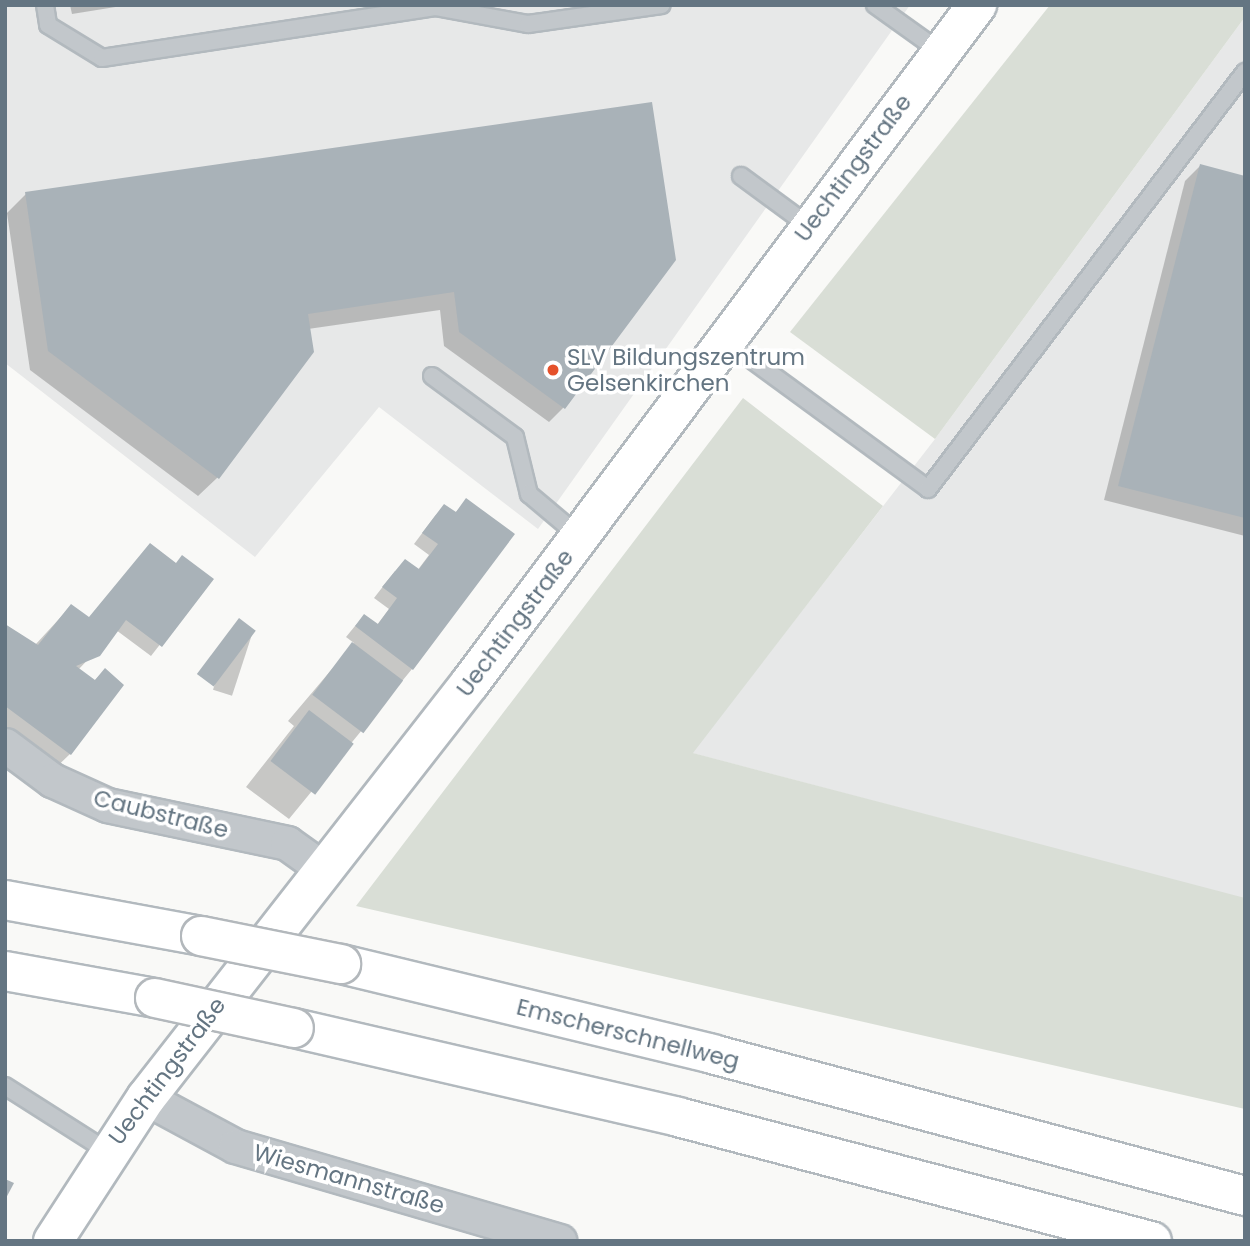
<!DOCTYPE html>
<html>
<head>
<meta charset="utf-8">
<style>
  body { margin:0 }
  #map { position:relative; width:1250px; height:1246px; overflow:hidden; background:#f9f9f7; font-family:Poppins,sans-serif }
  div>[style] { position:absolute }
  .built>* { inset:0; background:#e7e8e8 }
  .green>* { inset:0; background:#d9ded6 }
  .shadow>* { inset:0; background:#0003; transform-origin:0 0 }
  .building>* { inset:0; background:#a9b2b8; transform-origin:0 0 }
  .roads { filter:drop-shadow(2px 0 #b2b9be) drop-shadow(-2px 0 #b2b9be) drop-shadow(0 2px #b2b9be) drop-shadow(0 -2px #b2b9be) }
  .lane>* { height:16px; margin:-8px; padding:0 8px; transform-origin:8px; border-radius:8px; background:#c2c7cb }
  .street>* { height:33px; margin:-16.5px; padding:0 16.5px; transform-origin:16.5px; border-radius:16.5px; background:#c2c7cb }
  .secondary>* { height:38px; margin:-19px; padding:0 19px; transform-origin:19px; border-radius:19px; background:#fff }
  .highway>* { height:38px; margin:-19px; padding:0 19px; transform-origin:19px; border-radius:19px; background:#fff }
  .bridges { filter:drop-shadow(2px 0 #b3b8bc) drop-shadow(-2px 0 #b3b8bc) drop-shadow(0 2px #b3b8bc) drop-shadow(0 -2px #b3b8bc) }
  .highway-bridge>* { height:38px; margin:-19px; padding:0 19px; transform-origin:19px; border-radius:19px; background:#fff }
  .dots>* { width:19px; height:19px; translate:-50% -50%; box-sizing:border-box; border:4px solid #fff; border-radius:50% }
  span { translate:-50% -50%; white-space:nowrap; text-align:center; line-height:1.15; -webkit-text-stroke:7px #fff; paint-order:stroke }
  .street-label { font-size:23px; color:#647582 }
  .poi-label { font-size:23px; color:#647582 }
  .left { translate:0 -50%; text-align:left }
  .frame { position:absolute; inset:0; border:7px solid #647582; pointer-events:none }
</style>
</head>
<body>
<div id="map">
  <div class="built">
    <div style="clip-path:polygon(5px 5px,910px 5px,538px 529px,379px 407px,255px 557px,5px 363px)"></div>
    <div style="clip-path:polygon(1245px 17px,1245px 899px,692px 753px,935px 439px)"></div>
  </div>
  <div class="green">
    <div style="clip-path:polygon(1050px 5px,1245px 5px,1245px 17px,935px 439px,790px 332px)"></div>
    <div style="clip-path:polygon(743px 398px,883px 506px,693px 753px,1245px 898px,1245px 1109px,356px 906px)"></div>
  </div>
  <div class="shadow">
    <div style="clip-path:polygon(70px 5px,128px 5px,72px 14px)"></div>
    <div style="clip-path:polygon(583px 5px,624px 5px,585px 18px)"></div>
    <div style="clip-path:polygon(651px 104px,563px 408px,549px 422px,444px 346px,440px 310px,308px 329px,217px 478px,198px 496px,30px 370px,7px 213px,26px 194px)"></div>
    <div style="clip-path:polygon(1200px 166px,1245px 178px,1245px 536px,1104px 500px,1185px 181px)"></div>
    <div style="clip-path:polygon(466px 501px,412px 669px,289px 819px,246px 787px,294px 726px,288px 721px,354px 643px,346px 637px,355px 626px,365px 616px,377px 625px,389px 609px,374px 598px,395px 571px,417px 571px,429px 555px,414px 544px,435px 516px,445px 506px,455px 513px)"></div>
    <div style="clip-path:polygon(176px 565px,211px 579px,151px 656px,116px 630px,78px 670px,94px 681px,105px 670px,70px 754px,44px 779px,5px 750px,5px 626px,35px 645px,71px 606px,89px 620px)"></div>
    <div style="left:234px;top:625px;width:20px;height:68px;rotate:18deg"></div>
  </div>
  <div class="building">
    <div style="clip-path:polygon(652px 102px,676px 260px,565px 409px,459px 332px,454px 292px,308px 314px,314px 352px,219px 479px,48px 351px,25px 192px)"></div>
    <div style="clip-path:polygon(1200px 164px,1245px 176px,1245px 518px,1118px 486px)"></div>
    <div style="clip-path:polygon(466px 498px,515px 534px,413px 670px,355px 626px,364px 614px,378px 624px,397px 598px,382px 587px,405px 559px,419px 569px,438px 544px,422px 533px,444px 504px,456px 512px)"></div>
    <div style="clip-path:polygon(150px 543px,176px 563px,182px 555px,214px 579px,162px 647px,126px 620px,100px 656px,76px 666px,95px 680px,105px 668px,124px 685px,71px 755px,5px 706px,5px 624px,38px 645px,71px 604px,89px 617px)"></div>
    <div style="left:239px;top:618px;width:21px;height:70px;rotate:37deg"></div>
    <div style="left:352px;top:642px;width:64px;height:66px;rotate:37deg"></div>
    <div style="left:309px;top:710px;width:56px;height:64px;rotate:37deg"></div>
    <div style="clip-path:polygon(5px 1179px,14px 1183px,5px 1200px)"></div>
  </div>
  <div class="roads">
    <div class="lane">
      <div style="left:45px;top:5px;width:20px;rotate:81deg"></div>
      <div style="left:48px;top:25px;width:63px;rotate:31.4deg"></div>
      <div style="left:102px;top:58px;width:337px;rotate:-8.7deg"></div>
      <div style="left:435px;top:7px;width:95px;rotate:10.4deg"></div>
      <div style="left:528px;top:24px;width:135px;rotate:-8.1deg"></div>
      <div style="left:875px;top:5px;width:81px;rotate:35.5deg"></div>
      <div style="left:741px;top:176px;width:84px;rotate:36.3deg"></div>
      <div style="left:726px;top:341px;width:250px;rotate:36.2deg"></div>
      <div style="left:928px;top:489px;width:524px;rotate:-52.76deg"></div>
      <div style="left:432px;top:376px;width:103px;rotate:36.3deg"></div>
      <div style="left:515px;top:437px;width:59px;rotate:76.2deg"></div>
      <div style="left:529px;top:494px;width:67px;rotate:40.1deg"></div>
      <div style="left:5px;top:1086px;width:121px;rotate:32.5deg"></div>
    </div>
    <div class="street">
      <div style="left:5px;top:745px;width:59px;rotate:36.7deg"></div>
      <div style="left:52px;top:780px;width:60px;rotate:24.4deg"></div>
      <div style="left:107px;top:805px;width:184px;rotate:11.9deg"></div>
      <div style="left:287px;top:843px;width:43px;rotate:35.5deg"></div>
      <div style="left:146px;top:1098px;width:101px;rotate:28.3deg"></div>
      <div style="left:235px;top:1146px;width:338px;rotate:16.3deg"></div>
    </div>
    <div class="secondary">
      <div style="left:53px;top:1241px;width:171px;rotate:-57deg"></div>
      <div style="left:146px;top:1098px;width:526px;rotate:-52.02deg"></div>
      <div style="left:470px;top:683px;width:847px;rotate:-53.21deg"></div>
    </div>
    <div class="highway">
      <div style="left:5px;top:900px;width:199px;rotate:10.4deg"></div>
      <div style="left:341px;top:964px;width:382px;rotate:13.6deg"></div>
      <div style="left:712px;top:1054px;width:552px;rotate:14.92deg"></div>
      <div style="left:5px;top:971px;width:152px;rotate:10.2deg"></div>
      <div style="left:294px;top:1028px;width:394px;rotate:13deg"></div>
      <div style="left:678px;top:1117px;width:490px;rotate:14.7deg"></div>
    </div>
  </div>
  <div class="bridges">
    <div class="highway-bridge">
      <div style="left:201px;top:936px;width:143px;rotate:11.3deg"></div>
      <div style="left:155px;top:998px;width:142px;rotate:12.2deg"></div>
    </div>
  </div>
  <div class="dots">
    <div style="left:553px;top:370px;background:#e5512b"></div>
  </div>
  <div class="street-label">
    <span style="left:853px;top:168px;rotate:-53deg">Uechtingstraße</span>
    <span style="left:515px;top:623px;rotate:-53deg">Uechtingstraße</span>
    <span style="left:161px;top:814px;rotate:14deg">Caubstraße</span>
    <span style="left:628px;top:1034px;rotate:14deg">Emscherschnellweg</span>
    <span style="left:167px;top:1071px;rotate:-53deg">Uechtingstraße</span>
    <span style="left:349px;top:1179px;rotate:16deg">Wiesmannstraße</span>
  </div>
  <div class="poi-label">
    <span class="left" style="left:567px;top:370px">SLV Bildungszentrum<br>Gelsenkirchen</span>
  </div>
  <div class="frame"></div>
</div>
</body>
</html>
